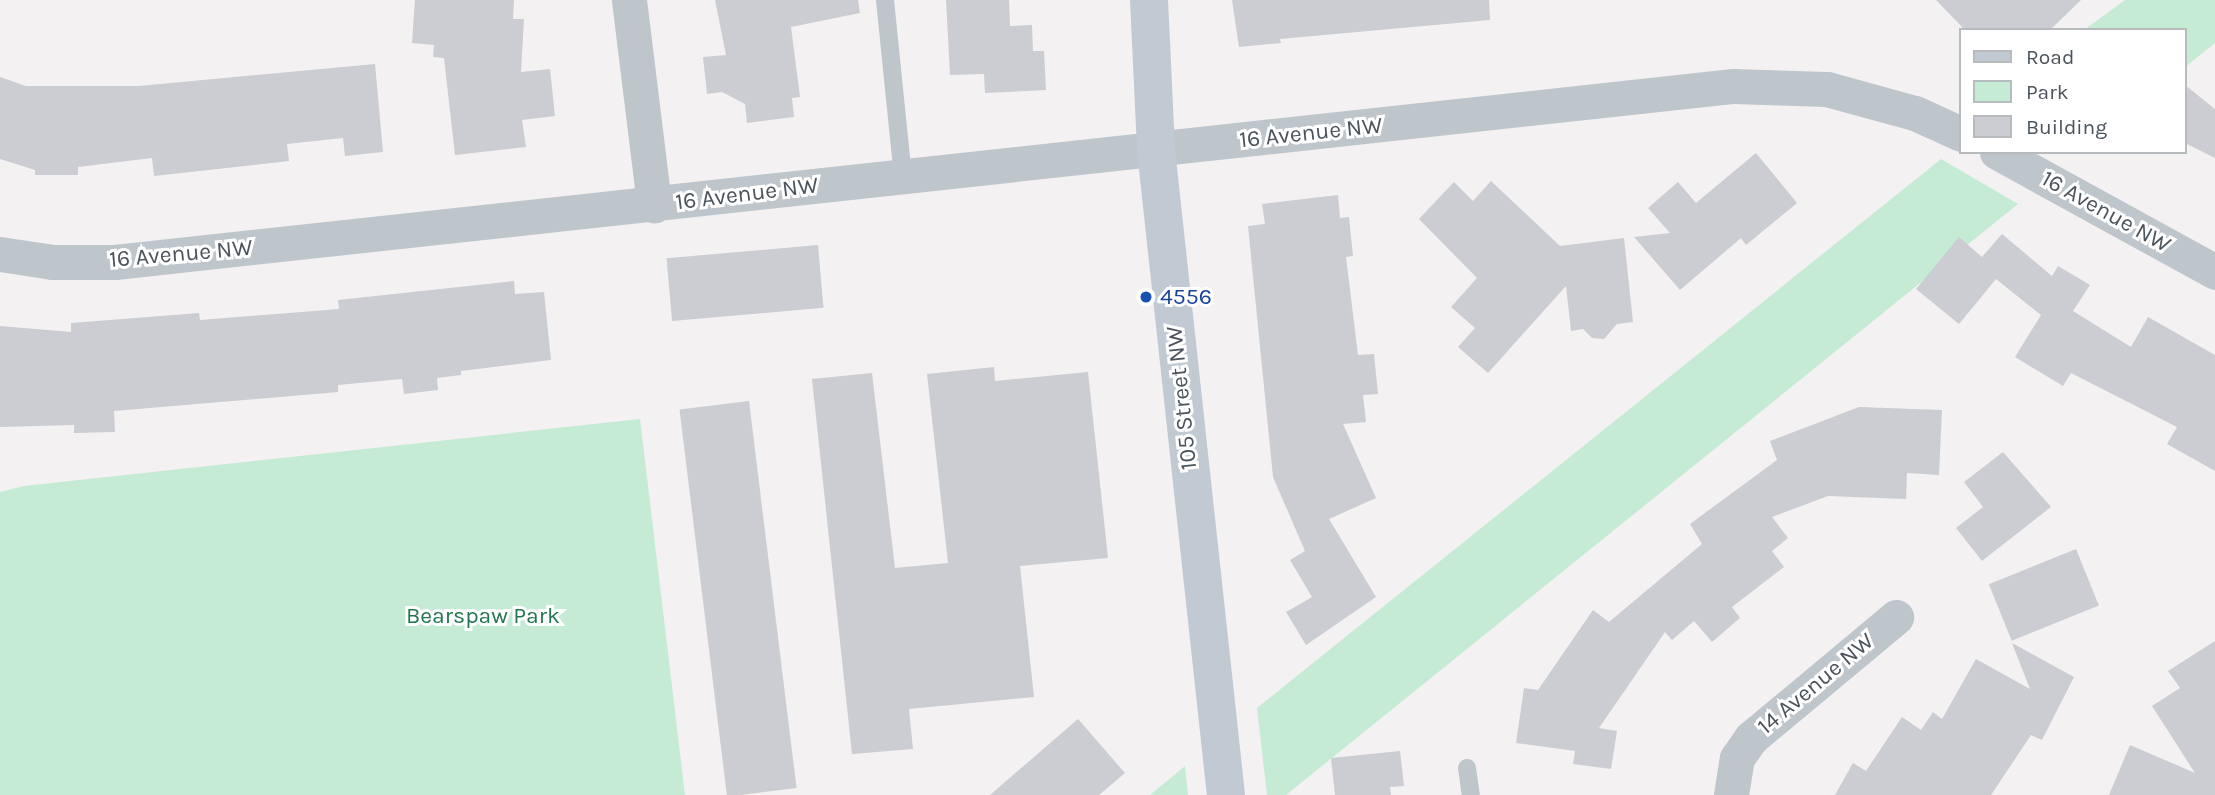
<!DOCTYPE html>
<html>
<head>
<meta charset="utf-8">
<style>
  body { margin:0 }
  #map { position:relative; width:2215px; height:795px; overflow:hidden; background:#f3f1f1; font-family:Karla,sans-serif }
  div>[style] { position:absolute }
  .green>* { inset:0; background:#c5ebd4 }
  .building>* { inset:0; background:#cbcdd2; transform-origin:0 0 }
  .lane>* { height:18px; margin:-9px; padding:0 9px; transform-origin:9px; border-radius:9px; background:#bec5cb }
  .street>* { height:35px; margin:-17.5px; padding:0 17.5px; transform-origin:17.5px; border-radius:17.5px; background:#bec5cb }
  .secondary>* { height:38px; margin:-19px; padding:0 19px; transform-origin:19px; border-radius:19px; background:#c1c9d2 }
  .dots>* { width:19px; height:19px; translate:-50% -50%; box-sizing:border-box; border:4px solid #fff; border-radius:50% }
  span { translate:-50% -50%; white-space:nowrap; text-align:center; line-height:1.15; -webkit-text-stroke:6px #fff; paint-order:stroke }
  .street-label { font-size:23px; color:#4b545c }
  .transit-label { font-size:23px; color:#164399 }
  .left { translate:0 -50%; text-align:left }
  .park-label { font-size:23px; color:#23764d }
  .legend { position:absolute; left:1959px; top:28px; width:228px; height:126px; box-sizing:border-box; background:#fff; border:2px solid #b7bbbe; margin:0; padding:9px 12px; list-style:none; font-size:21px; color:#4b545c }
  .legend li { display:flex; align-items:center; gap:14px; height:35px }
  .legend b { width:35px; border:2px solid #b7bbbe }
</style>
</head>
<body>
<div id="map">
  <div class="green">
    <div style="clip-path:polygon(2125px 0,2215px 0,2215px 43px,2185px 67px,2185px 30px,2084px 30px)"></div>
    <div style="clip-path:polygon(1941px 159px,2018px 204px,1286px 795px,1267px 795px,1257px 708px)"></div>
    <div style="clip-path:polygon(640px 419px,685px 795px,0 795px,0 492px,24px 486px)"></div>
    <div style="clip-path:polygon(1185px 766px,1188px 795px,1150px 795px)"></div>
  </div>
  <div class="building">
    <div style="clip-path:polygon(415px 0,514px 0,513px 19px,524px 19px,521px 72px,550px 69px,555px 116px,522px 120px,526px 147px,455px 155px,444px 58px,433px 57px,434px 45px,412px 43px)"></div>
    <div style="clip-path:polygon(715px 0,858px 0,860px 13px,791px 27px,800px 97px,792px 98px,794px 117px,747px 123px,745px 104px,722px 92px,707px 94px,703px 57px,726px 55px)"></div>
    <div style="clip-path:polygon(946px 0,1009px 0,1010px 26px,1032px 25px,1033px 51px,1044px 51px,1046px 90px,985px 93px,984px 74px,950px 75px)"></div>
    <div style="clip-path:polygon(1232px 0,1489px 0,1490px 20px,1280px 39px,1281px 43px,1239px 47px)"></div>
    <div style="clip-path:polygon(1936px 0,2081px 0,2050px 30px,1965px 30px)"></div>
    <div style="clip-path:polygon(375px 64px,383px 152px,345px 156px,343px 138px,287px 144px,289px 161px,154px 176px,152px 158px,78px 167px,78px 175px,35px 175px,35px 170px,0 159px,0 77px,26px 86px,139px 86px)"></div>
    <div style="clip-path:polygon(2185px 85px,2215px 109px,2215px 158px,2185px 143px)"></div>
    <div style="clip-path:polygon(1756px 153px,1797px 203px,1746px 245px,1741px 238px,1680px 290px,1634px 237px,1670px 233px,1648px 208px,1678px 182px,1696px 203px)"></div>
    <div style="clip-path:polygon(1491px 181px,1560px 246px,1624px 238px,1633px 322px,1617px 324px,1604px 339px,1592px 338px,1583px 329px,1571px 331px,1566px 286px,1488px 373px,1458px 347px,1475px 328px,1451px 307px,1477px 278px,1419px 219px,1454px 182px,1473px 201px)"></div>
    <div style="clip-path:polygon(1338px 195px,1340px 218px,1349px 217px,1353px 256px,1346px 257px,1358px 355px,1374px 354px,1378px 394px,1363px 395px,1366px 422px,1343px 424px,1376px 498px,1329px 519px,1376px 597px,1306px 645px,1286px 612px,1312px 597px,1290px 560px,1305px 551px,1273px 477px,1248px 226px,1265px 224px,1262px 204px)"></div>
    <div style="clip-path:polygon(2002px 234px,2052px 276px,2058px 266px,2090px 285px,2073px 311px,2131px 347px,2148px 317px,2215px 355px,2215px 471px,2167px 444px,2177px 427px,2071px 373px,2063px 386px,2015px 357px,2041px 315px,1996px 279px,1959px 324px,1916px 289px,1959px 237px,1982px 257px)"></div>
    <div style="left:818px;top:245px;width:63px;height:152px;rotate:85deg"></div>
    <div style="clip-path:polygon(514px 281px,515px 294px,544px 292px,551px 360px,461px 371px,461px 375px,437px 378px,438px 390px,404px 394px,402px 379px,338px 385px,338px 392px,114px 411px,115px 432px,74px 433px,74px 425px,0 427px,0 326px,71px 332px,71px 323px,199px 313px,200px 320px,339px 309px,338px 300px)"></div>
    <div style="clip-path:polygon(994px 367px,995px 381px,1088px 372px,1108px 558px,1020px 566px,1034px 697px,909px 709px,913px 749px,852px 754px,812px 379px,872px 373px,895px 568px,948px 563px,927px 374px)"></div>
    <div style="left:749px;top:401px;width:390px;height:70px;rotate:83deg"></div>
    <div style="clip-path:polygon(1859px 407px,1942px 410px,1939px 475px,1907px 473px,1906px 499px,1828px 496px,1772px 517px,1788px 538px,1772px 551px,1784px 567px,1732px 607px,1740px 618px,1712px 642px,1694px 621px,1672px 640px,1665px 632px,1599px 728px,1617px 731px,1611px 769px,1573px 764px,1575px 751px,1516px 743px,1524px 688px,1538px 690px,1593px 610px,1609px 622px,1702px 544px,1690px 524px,1777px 460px,1770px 441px)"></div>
    <div style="clip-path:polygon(2003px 452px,2051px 507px,1982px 561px,1956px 528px,1983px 507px,1964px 482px)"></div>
    <div style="left:2076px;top:549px;width:61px;height:94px;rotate:68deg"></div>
    <div style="clip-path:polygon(2215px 641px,2215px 795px,2109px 795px,2130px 745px,2195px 773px,2152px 706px,2180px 688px,2168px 671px)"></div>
    <div style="clip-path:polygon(2012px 643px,2074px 677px,2042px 740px,2031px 735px,1991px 795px,1835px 795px,1853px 763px,1866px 771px,1902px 717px,1921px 730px,1933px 712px,1942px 719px,1976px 659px,2030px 689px)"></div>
    <div style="clip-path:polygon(1078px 719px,1125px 773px,1099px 795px,990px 795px)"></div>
    <div style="clip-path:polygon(1400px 751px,1404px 786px,1390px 787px,1391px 795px,1335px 795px,1331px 758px)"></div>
  </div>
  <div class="lane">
    <div style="left:885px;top:0;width:177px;rotate:84.2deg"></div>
    <div style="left:1467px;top:768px;width:27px;rotate:82deg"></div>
  </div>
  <div class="street">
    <div style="left:629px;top:0;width:207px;rotate:83deg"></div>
    <div style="left:1997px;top:152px;width:249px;rotate:28.8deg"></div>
    <div style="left:0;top:254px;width:54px;rotate:8.6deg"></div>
    <div style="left:53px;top:262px;width:62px"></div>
    <div style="left:115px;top:262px;width:1628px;rotate:-6.21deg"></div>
    <div style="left:1733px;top:86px;width:94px;rotate:1.8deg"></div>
    <div style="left:1827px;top:89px;width:91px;rotate:15.3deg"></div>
    <div style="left:1915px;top:113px;width:51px;rotate:24.5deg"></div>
    <div style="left:1731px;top:795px;width:37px;rotate:-81deg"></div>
    <div style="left:1737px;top:758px;width:24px;rotate:-55deg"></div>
    <div style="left:1751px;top:738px;width:189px;rotate:-39.8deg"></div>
  </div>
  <div class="secondary">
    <div style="left:1149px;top:0;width:150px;rotate:87.3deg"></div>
    <div style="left:1156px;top:150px;width:649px;rotate:83.81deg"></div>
  </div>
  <div class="dots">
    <div style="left:1146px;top:297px;background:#1a4fb4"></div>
  </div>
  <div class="street-label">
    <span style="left:1311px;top:133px;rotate:-6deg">16 Avenue NW</span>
    <span style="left:747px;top:194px;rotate:-7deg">16 Avenue NW</span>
    <span style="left:2106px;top:212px;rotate:29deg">16 Avenue NW</span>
    <span style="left:181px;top:254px;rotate:-5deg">16 Avenue NW</span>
    <span style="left:1182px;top:398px;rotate:-96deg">105 Street NW</span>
    <span style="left:1816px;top:684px;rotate:-40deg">14 Avenue NW</span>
  </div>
  <div class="transit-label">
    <span class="left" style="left:1160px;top:297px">4556</span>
  </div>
  <div class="park-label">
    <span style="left:483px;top:616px">Bearspaw Park</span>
  </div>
  <ul class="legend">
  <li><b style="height:9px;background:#c1c9d2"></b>Road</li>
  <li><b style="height:19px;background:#c5ebd4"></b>Park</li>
  <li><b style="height:19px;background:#cbcdd2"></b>Building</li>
  </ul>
</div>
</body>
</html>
